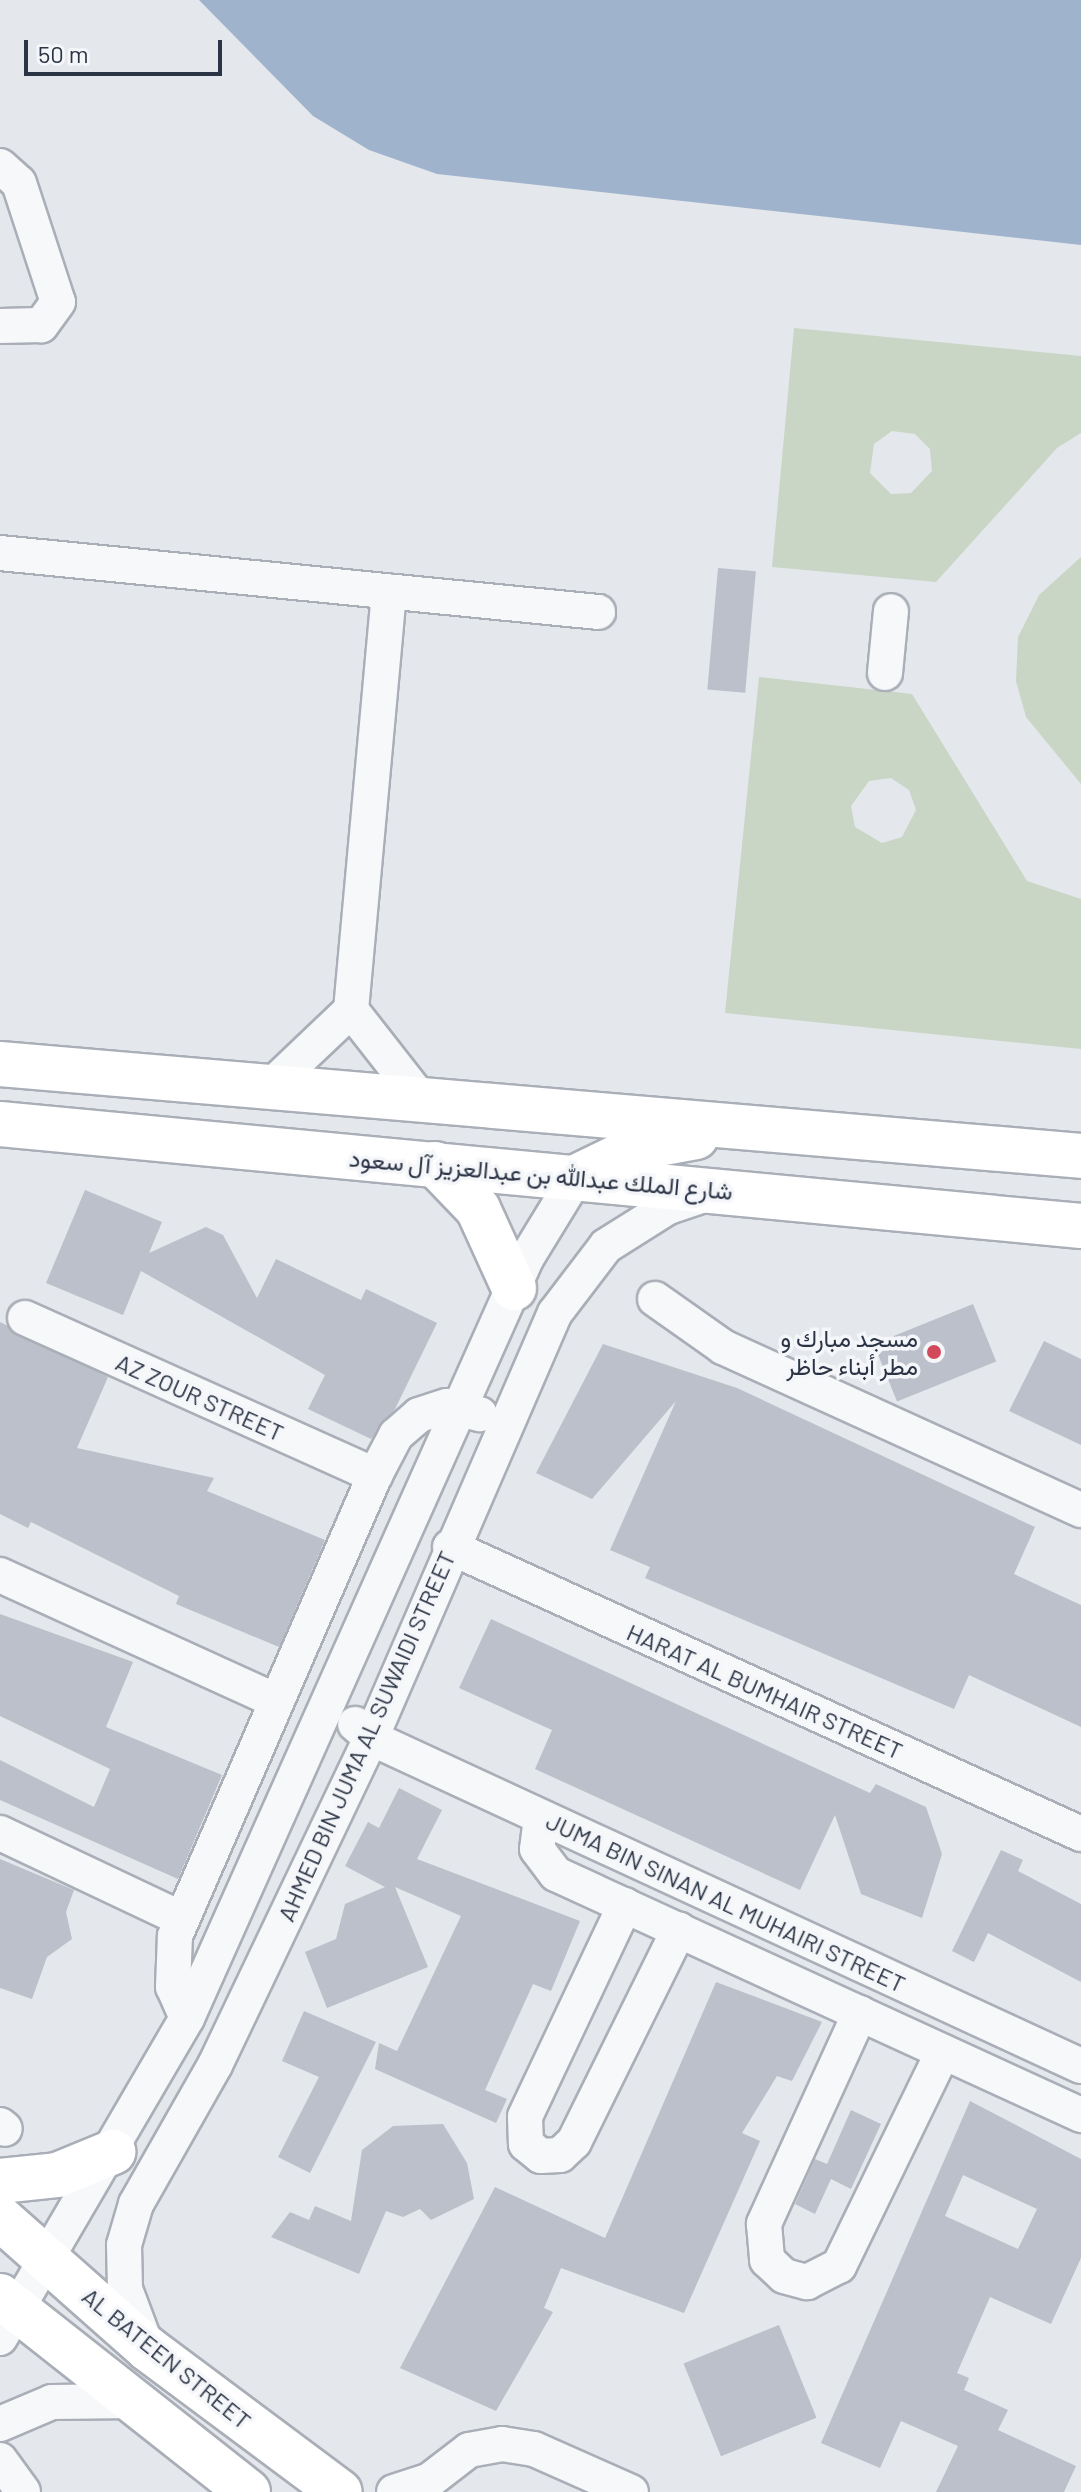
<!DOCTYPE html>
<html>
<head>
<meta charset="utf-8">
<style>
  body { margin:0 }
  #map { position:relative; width:1081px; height:2492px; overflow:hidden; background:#e4e7ec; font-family:Barlow,Vazirmatn,sans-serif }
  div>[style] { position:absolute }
  .green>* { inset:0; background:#c9d6c5 }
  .water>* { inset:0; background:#9fb4cc }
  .building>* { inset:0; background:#bbc0ca; transform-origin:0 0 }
  .roads { filter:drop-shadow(2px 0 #a9aeb7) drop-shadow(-2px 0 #a9aeb7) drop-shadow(0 2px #a9aeb7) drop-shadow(0 -2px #a9aeb7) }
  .minor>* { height:34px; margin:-17px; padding:0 17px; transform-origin:17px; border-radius:17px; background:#f7f8fa }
  .major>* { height:44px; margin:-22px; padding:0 22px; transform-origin:22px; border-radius:22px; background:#fff }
  .dots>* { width:22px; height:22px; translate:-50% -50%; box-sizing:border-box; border:4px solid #f4f6f9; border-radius:50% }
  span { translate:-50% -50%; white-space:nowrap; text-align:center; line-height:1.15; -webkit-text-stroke:7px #f4f6f9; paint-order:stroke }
  .street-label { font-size:24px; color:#2b3445 }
  .poi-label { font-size:24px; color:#2b3445 }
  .right { translate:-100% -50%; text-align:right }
  .scale { position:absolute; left:24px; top:40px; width:198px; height:36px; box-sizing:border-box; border:4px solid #2b3445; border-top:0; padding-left:10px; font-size:24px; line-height:28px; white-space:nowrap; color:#2b3445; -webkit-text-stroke:6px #f4f6f9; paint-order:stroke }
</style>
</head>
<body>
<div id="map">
  <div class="green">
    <div style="clip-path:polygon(evenodd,794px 328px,1081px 356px,1081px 433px,1057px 448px,936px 582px,772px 567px,794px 328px,892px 431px,915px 434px,930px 449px,932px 471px,911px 493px,891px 494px,870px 473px,874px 444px,892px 431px)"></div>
    <div style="clip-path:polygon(1081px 557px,1081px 784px,1026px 717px,1016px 681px,1018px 637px,1039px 595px)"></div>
    <div style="clip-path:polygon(evenodd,759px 677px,912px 694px,1027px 881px,1081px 899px,1081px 1049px,725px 1013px,759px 677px,891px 778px,909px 790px,916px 810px,902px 837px,882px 843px,855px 827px,851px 806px,869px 781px,891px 778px)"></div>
  </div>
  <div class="water">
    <div style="clip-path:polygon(199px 0,1081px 0,1081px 245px,437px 174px,369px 150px,313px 116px)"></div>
  </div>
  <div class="building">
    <div style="left:718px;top:568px;width:38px;height:122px;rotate:5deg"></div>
    <div style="clip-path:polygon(85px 1190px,162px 1222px,149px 1253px,206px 1227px,223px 1235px,257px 1298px,276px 1259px,361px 1300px,366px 1289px,437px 1323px,395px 1409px,371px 1439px,308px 1409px,325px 1375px,141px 1271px,123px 1315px,46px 1283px)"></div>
    <div style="left:973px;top:1304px;width:62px;height:107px;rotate:68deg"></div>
    <div style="clip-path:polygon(0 1322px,108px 1377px,77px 1448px,214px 1478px,207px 1491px,325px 1540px,279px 1647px,176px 1604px,179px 1596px,31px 1522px,28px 1528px,0 1514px)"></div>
    <div style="clip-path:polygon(1044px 1341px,1081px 1359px,1081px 1445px,1009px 1411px)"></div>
    <div style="clip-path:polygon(603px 1344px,737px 1388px,1035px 1527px,1014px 1574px,1081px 1605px,1081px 1727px,969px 1675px,954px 1709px,645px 1578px,650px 1567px,610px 1550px,676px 1401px,592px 1499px,536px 1473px)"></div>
    <div style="clip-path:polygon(0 1614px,133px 1662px,106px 1727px,222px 1775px,178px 1879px,0 1800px,0 1760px,94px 1807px,110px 1769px,0 1716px)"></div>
    <div style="clip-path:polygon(491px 1619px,870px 1793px,876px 1784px,926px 1807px,942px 1854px,922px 1918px,861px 1894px,835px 1815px,800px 1890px,535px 1769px,552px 1730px,459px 1688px)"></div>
    <div style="clip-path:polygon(399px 1788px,442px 1810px,417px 1859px,580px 1921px,551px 1991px,533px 1984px,485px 2090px,507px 2099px,496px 2123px,375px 2069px,379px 2043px,397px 2051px,461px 1916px,395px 1887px,428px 1967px,327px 2008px,305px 1952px,336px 1939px,345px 1904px,385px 1887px,345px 1866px,368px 1822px,379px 1828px)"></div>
    <div style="clip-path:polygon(1001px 1850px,1023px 1860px,1018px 1871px,1081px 1904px,1081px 1982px,988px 1933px,974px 1962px,952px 1951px)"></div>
    <div style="clip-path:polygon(0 1859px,74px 1890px,66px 1912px,72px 1939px,47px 1957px,32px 1999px,0 1988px)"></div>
    <div style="clip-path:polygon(716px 1982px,822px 2022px,792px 2081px,777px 2076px,742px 2133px,760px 2141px,684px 2313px,561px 2268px,544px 2308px,553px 2312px,496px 2411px,400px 2368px,495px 2187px,605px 2238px)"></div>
    <div style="clip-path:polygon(304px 2011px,376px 2042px,310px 2173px,278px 2157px,319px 2077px,282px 2061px)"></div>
    <div style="clip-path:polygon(evenodd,970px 2101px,1081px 2159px,1081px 2258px,1051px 2324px,990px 2297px,957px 2373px,969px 2378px,964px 2390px,1008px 2410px,998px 2430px,1076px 2466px,1064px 2492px,936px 2492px,958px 2446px,901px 2421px,880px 2468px,821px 2443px,970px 2101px,963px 2175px,1037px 2209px,1018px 2249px,945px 2216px,963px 2175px)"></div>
    <div style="clip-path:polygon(851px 2110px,881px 2124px,851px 2189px,831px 2179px,815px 2214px,795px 2204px,815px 2159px,827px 2164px)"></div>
    <div style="clip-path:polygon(443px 2124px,467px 2163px,474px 2199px,431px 2220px,420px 2209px,403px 2217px,386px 2211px,359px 2274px,271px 2237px,290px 2212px,309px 2220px,315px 2206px,351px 2221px,362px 2150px,393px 2126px)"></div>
    <div style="left:779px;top:2325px;width:100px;height:103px;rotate:68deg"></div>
  </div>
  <div class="roads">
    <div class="minor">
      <div style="left:0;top:166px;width:25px;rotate:42deg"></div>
      <div style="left:19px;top:183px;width:125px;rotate:71.9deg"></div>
      <div style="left:58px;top:302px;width:29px;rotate:126deg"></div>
      <div style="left:41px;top:325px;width:41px;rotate:178.6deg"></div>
      <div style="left:0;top:553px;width:601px;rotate:5.63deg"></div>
      <div style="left:885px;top:673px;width:62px;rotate:-84.5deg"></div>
      <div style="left:351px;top:1010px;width:112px;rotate:51.9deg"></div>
      <div style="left:270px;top:1087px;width:112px;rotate:-43.5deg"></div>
      <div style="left:351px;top:1010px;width:420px;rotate:-84.8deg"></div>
      <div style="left:655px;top:1299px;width:83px;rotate:35.2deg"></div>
      <div style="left:723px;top:1347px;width:393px;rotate:24.5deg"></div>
      <div style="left:25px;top:1318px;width:384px;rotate:24.2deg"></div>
      <div style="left:450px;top:1547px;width:693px;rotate:24.46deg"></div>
      <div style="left:0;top:1575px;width:304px;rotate:24.5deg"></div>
      <div style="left:355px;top:1724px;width:21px;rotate:41deg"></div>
      <div style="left:371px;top:1738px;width:782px;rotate:24.8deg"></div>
      <div style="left:541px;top:1817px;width:32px;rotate:97deg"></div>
      <div style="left:537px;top:1849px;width:31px;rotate:53deg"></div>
      <div style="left:556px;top:1874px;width:578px;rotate:24.66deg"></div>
      <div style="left:0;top:1833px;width:201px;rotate:25.3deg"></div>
      <div style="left:625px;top:1905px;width:234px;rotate:115.3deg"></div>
      <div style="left:525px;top:2117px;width:27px;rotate:88deg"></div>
      <div style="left:526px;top:2144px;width:19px;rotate:39deg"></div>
      <div style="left:541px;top:2156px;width:19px;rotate:-3deg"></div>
      <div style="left:560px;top:2155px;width:19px;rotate:-43deg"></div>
      <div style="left:574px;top:2142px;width:237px;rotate:-63.7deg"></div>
      <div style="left:860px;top:2013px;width:232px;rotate:114.5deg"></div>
      <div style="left:764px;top:2224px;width:36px;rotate:85deg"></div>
      <div style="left:767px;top:2260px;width:23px;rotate:43deg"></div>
      <div style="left:784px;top:2276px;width:24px;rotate:15deg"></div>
      <div style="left:807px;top:2282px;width:36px;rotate:-27deg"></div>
      <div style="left:839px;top:2266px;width:238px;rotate:-64.1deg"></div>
      <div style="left:187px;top:2018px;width:34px;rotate:-114deg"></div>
      <div style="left:173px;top:1987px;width:51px;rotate:-87.8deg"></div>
      <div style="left:175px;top:1936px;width:503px;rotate:-66.55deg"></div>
      <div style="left:375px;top:1475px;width:45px;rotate:-62.3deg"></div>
      <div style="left:396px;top:1435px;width:30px;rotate:-41deg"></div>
      <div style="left:419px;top:1415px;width:29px;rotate:-18deg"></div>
      <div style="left:447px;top:1406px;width:34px;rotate:14deg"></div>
      <div style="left:0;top:2125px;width:6px;rotate:39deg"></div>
      <div style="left:0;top:2338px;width:371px;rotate:-59.7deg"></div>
      <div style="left:187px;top:2018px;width:831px;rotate:-65.93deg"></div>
      <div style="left:526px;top:1259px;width:96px;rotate:-58.6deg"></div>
      <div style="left:146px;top:2345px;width:60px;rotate:-110.6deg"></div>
      <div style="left:125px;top:2289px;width:44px;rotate:-91.3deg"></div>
      <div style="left:124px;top:2245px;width:43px;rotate:-73.7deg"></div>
      <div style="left:136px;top:2204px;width:160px;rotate:-60.4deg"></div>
      <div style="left:215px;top:2065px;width:362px;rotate:-64.5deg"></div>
      <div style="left:371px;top:1738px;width:463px;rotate:-66.6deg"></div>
      <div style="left:555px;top:1313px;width:84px;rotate:-52.7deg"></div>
      <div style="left:606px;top:1246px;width:73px;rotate:-32.2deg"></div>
      <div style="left:668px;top:1207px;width:41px;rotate:-18.4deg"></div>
      <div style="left:0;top:2424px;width:56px;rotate:-22.9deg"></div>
      <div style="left:52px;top:2402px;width:82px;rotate:-0.7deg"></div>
      <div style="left:0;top:2460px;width:39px;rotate:54deg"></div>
      <div style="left:394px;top:2492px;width:38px;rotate:-18deg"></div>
      <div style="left:430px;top:2480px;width:49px;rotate:-37.6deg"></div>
      <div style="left:469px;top:2450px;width:34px;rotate:-10deg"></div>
      <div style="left:502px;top:2444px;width:32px;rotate:9deg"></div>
      <div style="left:534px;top:2449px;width:106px;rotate:23.9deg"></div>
    </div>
    <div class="major">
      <div style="left:0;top:1064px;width:1085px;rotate:4.86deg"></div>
      <div style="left:0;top:1124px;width:1086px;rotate:5.39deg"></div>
      <div style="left:435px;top:1164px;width:62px;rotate:46.3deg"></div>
      <div style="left:478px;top:1209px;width:87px;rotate:65.5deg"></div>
      <div style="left:576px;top:1177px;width:67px;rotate:-25.8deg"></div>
      <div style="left:636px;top:1148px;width:61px;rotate:-10.4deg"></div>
      <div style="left:0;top:2181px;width:57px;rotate:-6deg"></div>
      <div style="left:57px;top:2175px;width:61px;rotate:-22.3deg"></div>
      <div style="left:0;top:2218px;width:198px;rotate:41.5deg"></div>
      <div style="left:148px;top:2349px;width:239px;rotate:36.7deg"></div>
      <div style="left:0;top:2296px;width:316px;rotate:38.3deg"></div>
    </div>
  </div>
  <div class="dots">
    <div style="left:934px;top:1352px;background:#d1495b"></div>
  </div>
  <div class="street-label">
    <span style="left:541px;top:1174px;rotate:5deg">شارع الملك عبدالله بن عبدالعزيز آل سعود</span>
    <span style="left:200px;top:1397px;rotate:24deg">AZ ZOUR STREET</span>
    <span style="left:765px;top:1691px;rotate:24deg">HARAT AL BUMHAIR STREET</span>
    <span style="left:366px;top:1736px;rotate:-66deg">AHMED BIN JUMA AL SUWAIDI STREET</span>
    <span style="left:726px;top:1902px;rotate:25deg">JUMA BIN SINAN AL MUHAIRI STREET</span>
    <span style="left:167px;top:2358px;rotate:39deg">AL BATEEN STREET</span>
  </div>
  <div class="poi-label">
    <span class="right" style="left:918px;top:1352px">مسجد مبارك و<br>مطر أبناء حاظر</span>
  </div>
  <div class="scale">50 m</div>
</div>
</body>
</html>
